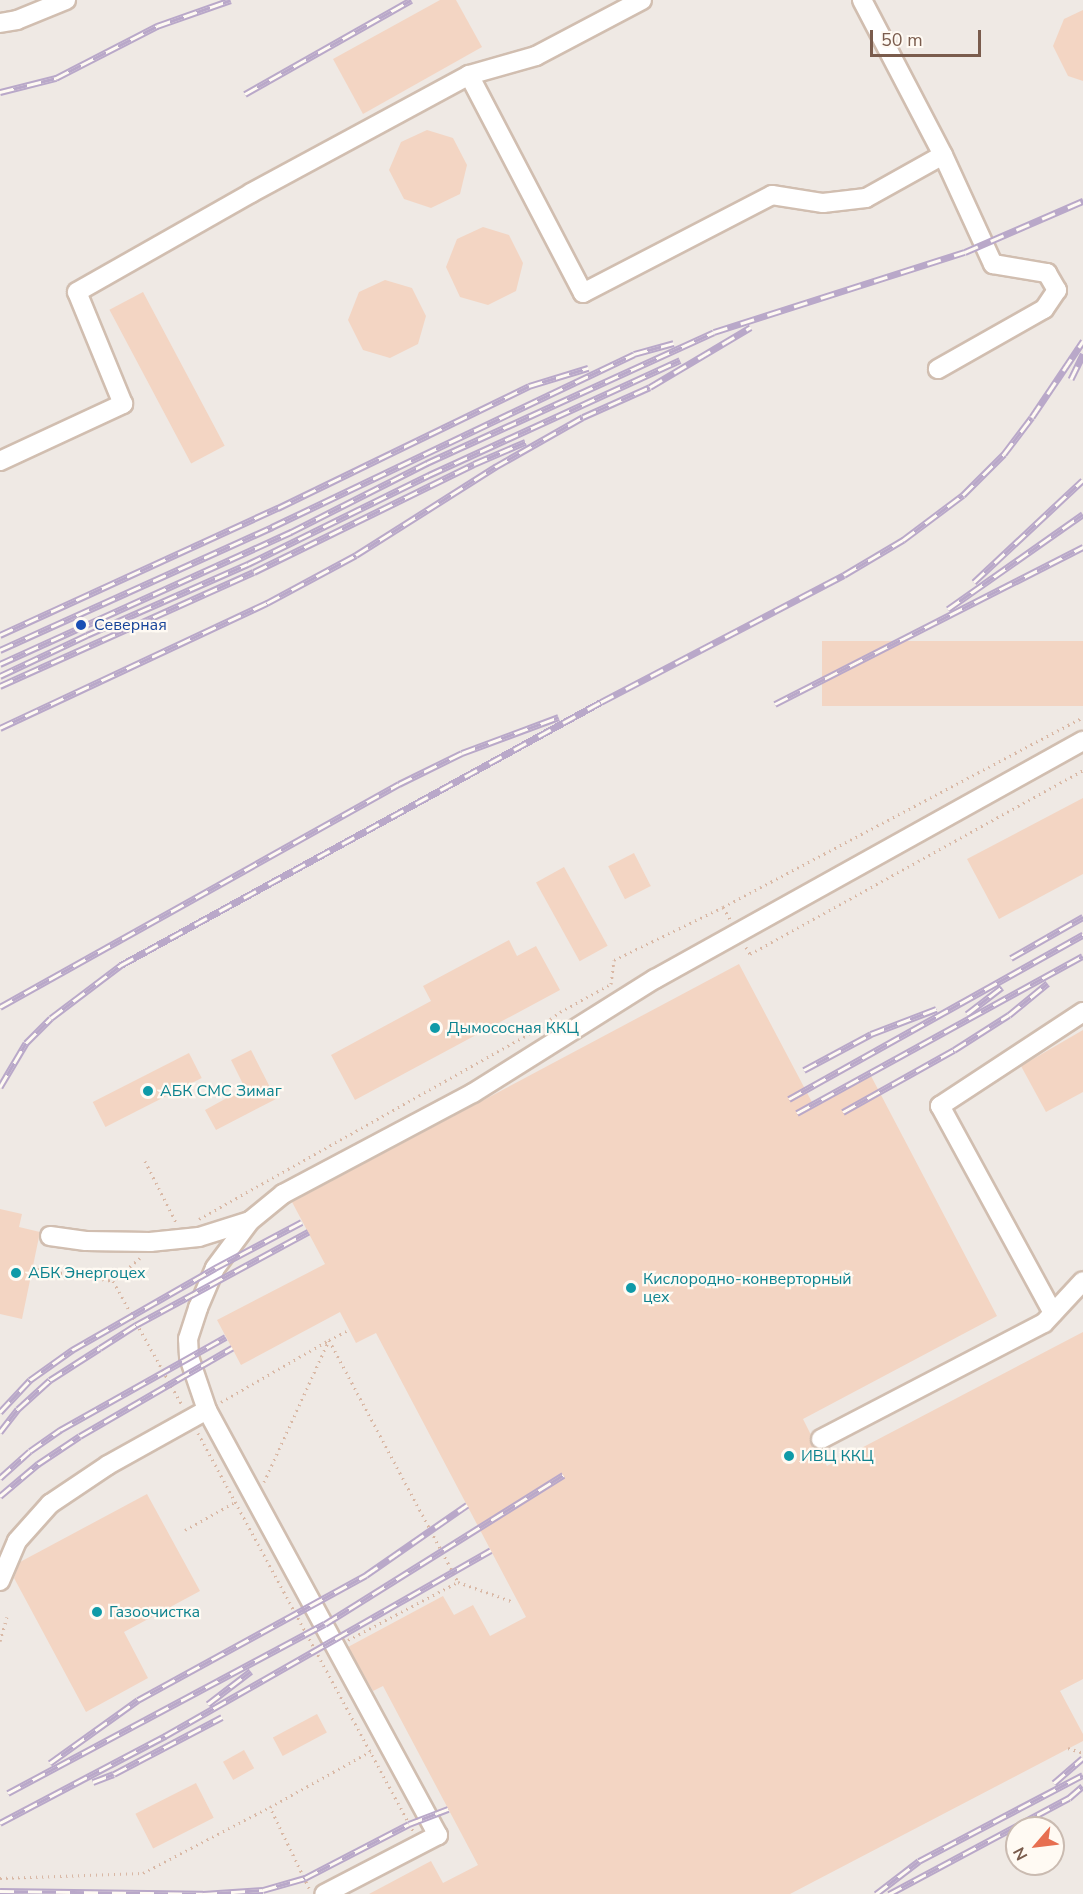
<!DOCTYPE html>
<html>
<head>
<meta charset="utf-8">
<style>
  body { margin:0 }
  #map { position:relative; width:1083px; height:1894px; overflow:hidden; background:#fdf6ec; font-family:"Nunito Sans",sans-serif }
  div>[style] { position:absolute }
  .industrial>* { inset:0; background:#efe9e4 }
  .building>* { inset:0; background:#f3d5c3; transform-origin:0 0 }
  .path>* { height:3px; margin-top:-1.5px; transform-origin:0; background:repeating-linear-gradient(90deg,#d9b8a5 0 1.5px,transparent 0 6px) }
  .roads { filter:drop-shadow(2px 0 #d1beb0) drop-shadow(-2px 0 #d1beb0) drop-shadow(0 2px #d1beb0) drop-shadow(0 -2px #d1beb0) }
  .minor>* { height:18px; margin:-9px; padding:0 9px; transform-origin:9px; border-radius:9px; background:#fff }
  .rail>* { height:7px; margin-top:-3.5px; transform-origin:0; background:repeating-linear-gradient(90deg,#fffaf3 0 14px,#b9a8c9 0 28px); box-sizing:border-box; border-block:2px solid #b9a8c9 }
  .dots>* { width:16px; height:16px; translate:-50% -50%; box-sizing:border-box; border:3px solid #fffaf3; border-radius:50% }
  span { translate:-50% -50%; white-space:nowrap; text-align:center; line-height:1.15; -webkit-text-stroke:4.5px #fffaf3; paint-order:stroke }
  .transit-label { font-size:16px; color:#164399 }
  .left { translate:0 -50%; text-align:left }
  .culture-label { font-size:16px; color:#0d838f }
  .north { position:absolute; left:1005px; top:1816px; width:60px; height:60px; box-sizing:border-box; background:#fffaf3; border:2px solid #cabbb1; border-radius:50%; rotate:242deg; font-size:16px; font-weight:700; line-height:24px; text-align:center; color:#7a5c4d }
  .north::after { content:''; display:block; margin:auto; width:21px; height:27px; background:#e76f51; clip-path:polygon(50% 0,100% 100%,50% 72%,0 100%) }
  .scale { position:absolute; left:870px; top:30px; width:111px; height:27px; box-sizing:border-box; border:3px solid #7a5c4d; border-top:0; padding-left:8px; font-size:18px; line-height:21px; white-space:nowrap; color:#7a5c4d; -webkit-text-stroke:4px #fffaf3; paint-order:stroke }
</style>
</head>
<body>
<div id="map">
  <div class="industrial">
    <div style="clip-path:polygon(evenodd,0 0,1083px 0,1083px 1894px,0 1894px,0 0,1017px 1828px,1053px 1828px,1053px 1864px,1017px 1864px,1017px 1828px)"></div>
  </div>
  <div class="building">
    <div style="clip-path:polygon(440px 0,456px 0,482px 47px,363px 114px,333px 59px)"></div>
    <div style="clip-path:polygon(1083px 10px,1083px 81px,1068px 76px,1053px 46px,1064px 19px)"></div>
    <div style="clip-path:polygon(427px 130px,453px 138px,467px 165px,460px 194px,431px 208px,404px 199px,389px 170px,401px 142px)"></div>
    <div style="clip-path:polygon(483px 227px,509px 235px,523px 263px,516px 291px,488px 305px,460px 297px,446px 267px,457px 239px)"></div>
    <div style="clip-path:polygon(385px 280px,412px 288px,426px 316px,418px 344px,390px 358px,363px 350px,348px 320px,359px 292px)"></div>
    <div style="left:143px;top:292px;width:174px;height:38px;rotate:62deg"></div>
    <div style="left:1083px;top:641px;width:65px;height:261px;rotate:90deg"></div>
    <div style="clip-path:polygon(1083px 798px,1083px 874px,999px 919px,967px 859px)"></div>
    <div style="left:634px;top:853px;width:37px;height:29px;rotate:63deg"></div>
    <div style="left:564px;top:867px;width:90px;height:32px;rotate:61deg"></div>
    <div style="clip-path:polygon(509px 940px,517px 956px,536px 946px,560px 990px,355px 1100px,331px 1055px,431px 1001px,423px 986px)"></div>
    <div style="clip-path:polygon(739px 964px,814px 1106px,871px 1076px,997px 1316px,803px 1419px,811px 1435px,811px 1445px,818px 1450px,827px 1466px,1083px 1332px,1083px 1679px,1060px 1691px,1083px 1734px,1083px 1741px,790px 1894px,369px 1894px,431px 1861px,443px 1883px,478px 1865px,383px 1686px,373px 1691px,348px 1647px,443px 1596px,454px 1615px,473px 1605px,490px 1636px,526px 1617px,376px 1333px,356px 1343px,340px 1312px,241px 1365px,217px 1320px,325px 1264px,292px 1202px)"></div>
    <div style="clip-path:polygon(1083px 1030px,1083px 1092px,1046px 1112px,1021px 1066px)"></div>
    <div style="clip-path:polygon(251px 1050px,276px 1099px,216px 1130px,205px 1110px,245px 1088px,231px 1060px)"></div>
    <div style="left:189px;top:1053px;width:28px;height:108px;rotate:63deg"></div>
    <div style="clip-path:polygon(0 1209px,22px 1214px,19px 1227px,40px 1232px,22px 1319px,0 1314px)"></div>
    <div style="clip-path:polygon(147px 1494px,200px 1591px,124px 1632px,148px 1678px,86px 1712px,14px 1578px,20px 1562px)"></div>
    <div style="left:317px;top:1714px;width:21px;height:50px;rotate:62deg"></div>
    <div style="left:244px;top:1750px;width:21px;height:24px;rotate:61deg"></div>
    <div style="left:196px;top:1783px;width:39px;height:68px;rotate:63deg"></div>
  </div>
  <div class="path">
    <div style="left:723px;top:907px;width:407px;rotate:-27.8deg"></div>
    <div style="left:746px;top:947px;width:8px;rotate:60deg"></div>
    <div style="left:750px;top:954px;width:380px;rotate:-28.9deg"></div>
    <div style="left:145px;top:1161px;width:71px;rotate:63.1deg"></div>
    <div style="left:199px;top:1219px;width:386px;rotate:-29.3deg"></div>
    <div style="left:536px;top:1030px;width:30px;rotate:-37deg"></div>
    <div style="left:560px;top:1012px;width:58px;rotate:-28.8deg"></div>
    <div style="left:611px;top:984px;width:24px;rotate:-83deg"></div>
    <div style="left:614px;top:960px;width:121px;rotate:-25.9deg"></div>
    <div style="left:723px;top:907px;width:16px;rotate:60deg"></div>
    <div style="left:140px;top:1258px;width:35px;rotate:140deg"></div>
    <div style="left:113px;top:1281px;width:144px;rotate:60.9deg"></div>
    <div style="left:37px;top:1269px;width:77px;rotate:9deg"></div>
    <div style="left:221px;top:1402px;width:125px;rotate:-29.9deg"></div>
    <div style="left:329px;top:1340px;width:274px;rotate:61.9deg"></div>
    <div style="left:458px;top:1582px;width:56px;rotate:19.7deg"></div>
    <div style="left:198px;top:1433px;width:452px;rotate:61.6deg"></div>
    <div style="left:264px;top:1482px;width:156px;rotate:-65.4deg"></div>
    <div style="left:329px;top:1340px;width:22px;rotate:-27deg"></div>
    <div style="left:185px;top:1530px;width:57px;rotate:-29.2deg"></div>
    <div style="left:348px;top:1640px;width:124px;rotate:-27.8deg"></div>
    <div style="left:0;top:1641px;width:25px;rotate:-74deg"></div>
    <div style="left:1068px;top:1748px;width:16px;rotate:18deg"></div>
    <div style="left:0;top:1878px;width:143px;rotate:-2deg"></div>
    <div style="left:143px;top:1873px;width:143px;rotate:-27.5deg"></div>
    <div style="left:309px;top:1888px;width:90px;rotate:-115.7deg"></div>
    <div style="left:270px;top:1807px;width:115px;rotate:-29deg"></div>
  </div>
  <div class="roads">
    <div class="minor">
      <div style="left:642px;top:0;width:120px;rotate:152.2deg"></div>
      <div style="left:536px;top:56px;width:70px;rotate:164.2deg"></div>
      <div style="left:469px;top:75px;width:246px;rotate:62.4deg"></div>
      <div style="left:583px;top:293px;width:213px;rotate:-27.4deg"></div>
      <div style="left:772px;top:195px;width:52px;rotate:8.9deg"></div>
      <div style="left:823px;top:203px;width:43px;rotate:-6.6deg"></div>
      <div style="left:866px;top:198px;width:88px;rotate:-29.2deg"></div>
      <div style="left:862px;top:0;width:175px;rotate:62.4deg"></div>
      <div style="left:943px;top:155px;width:120px;rotate:65.4deg"></div>
      <div style="left:993px;top:264px;width:55px;rotate:9.5deg"></div>
      <div style="left:1047px;top:273px;width:20px;rotate:60deg"></div>
      <div style="left:1057px;top:290px;width:23px;rotate:124deg"></div>
      <div style="left:1044px;top:309px;width:122px;rotate:150.5deg"></div>
      <div style="left:0;top:23px;width:17px;rotate:-10deg"></div>
      <div style="left:17px;top:20px;width:53px;rotate:-22.2deg"></div>
      <div style="left:0;top:461px;width:136px;rotate:-24.9deg"></div>
      <div style="left:123px;top:404px;width:121px;rotate:-112.3deg"></div>
      <div style="left:77px;top:292px;width:200px;rotate:-29.6deg"></div>
      <div style="left:251px;top:193px;width:248px;rotate:-28.4deg"></div>
      <div style="left:50px;top:1236px;width:36px;rotate:8deg"></div>
      <div style="left:86px;top:1241px;width:64px;rotate:0.9deg"></div>
      <div style="left:150px;top:1242px;width:49px;rotate:-5.8deg"></div>
      <div style="left:199px;top:1237px;width:53px;rotate:-17.4deg"></div>
      <div style="left:1053px;top:1313px;width:236px;rotate:-118.6deg"></div>
      <div style="left:940px;top:1106px;width:171px;rotate:-33.3deg"></div>
      <div style="left:207px;top:1410px;width:56px;rotate:-108.8deg"></div>
      <div style="left:189px;top:1357px;width:18px;rotate:-93deg"></div>
      <div style="left:188px;top:1339px;width:33px;rotate:-72deg"></div>
      <div style="left:198px;top:1308px;width:43px;rotate:-67deg"></div>
      <div style="left:215px;top:1268px;width:59px;rotate:-53.3deg"></div>
      <div style="left:250px;top:1221px;width:43px;rotate:-39.3deg"></div>
      <div style="left:283px;top:1194px;width:215px;rotate:-28deg"></div>
      <div style="left:473px;top:1093px;width:215px;rotate:-32.1deg"></div>
      <div style="left:655px;top:979px;width:490px;rotate:-29.1deg"></div>
      <div style="left:821px;top:1439px;width:251px;rotate:-27.5deg"></div>
      <div style="left:1044px;top:1323px;width:57px;rotate:-47.1deg"></div>
      <div style="left:0;top:1581px;width:43px;rotate:-67deg"></div>
      <div style="left:17px;top:1541px;width:50px;rotate:-48.3deg"></div>
      <div style="left:50px;top:1504px;width:70px;rotate:-33.9deg"></div>
      <div style="left:108px;top:1465px;width:113px;rotate:-29.1deg"></div>
      <div style="left:207px;top:1410px;width:484px;rotate:61.5deg"></div>
      <div style="left:438px;top:1835px;width:128px;rotate:152.6deg"></div>
    </div>
  </div>
  <div class="rail">
    <div style="left:0;top:92px;width:58px;rotate:-14deg"></div>
    <div style="left:56px;top:78px;width:114px;rotate:-27.2deg"></div>
    <div style="left:157px;top:26px;width:78px;rotate:-19.4deg"></div>
    <div style="left:245px;top:94px;width:191px;rotate:-29.5deg"></div>
    <div style="left:1071px;top:379px;width:28px;rotate:-64deg"></div>
    <div style="left:974px;top:582px;width:149px;rotate:-43.1deg"></div>
    <div style="left:948px;top:609px;width:165px;rotate:-35.1deg"></div>
    <div style="left:0;top:635px;width:306px;rotate:-24.6deg"></div>
    <div style="left:278px;top:508px;width:279px;rotate:-25.9deg"></div>
    <div style="left:529px;top:386px;width:62px;rotate:-17deg"></div>
    <div style="left:0;top:650px;width:299px;rotate:-24.3deg"></div>
    <div style="left:272px;top:527px;width:401px;rotate:-25.5deg"></div>
    <div style="left:634px;top:354px;width:41px;rotate:-15.4deg"></div>
    <div style="left:0;top:664px;width:320px;rotate:-24.4deg"></div>
    <div style="left:291px;top:532px;width:153px;rotate:-26.9deg"></div>
    <div style="left:427px;top:463px;width:315px;rotate:-24.5deg"></div>
    <div style="left:714px;top:332px;width:263px;rotate:-17.7deg"></div>
    <div style="left:965px;top:252px;width:129px;rotate:-23.4deg"></div>
    <div style="left:0;top:676px;width:96px;rotate:-25.2deg"></div>
    <div style="left:87px;top:635px;width:176px;rotate:-23.8deg"></div>
    <div style="left:248px;top:564px;width:202px;rotate:-26.2deg"></div>
    <div style="left:429px;top:475px;width:276px;rotate:-24.6deg"></div>
    <div style="left:0;top:686px;width:278px;rotate:-24.2deg"></div>
    <div style="left:254px;top:572px;width:245px;rotate:-26.1deg"></div>
    <div style="left:474px;top:464px;width:56px;rotate:-23.3deg"></div>
    <div style="left:775px;top:704px;width:346px;rotate:-27deg"></div>
    <div style="left:0;top:728px;width:295px;rotate:-25.1deg"></div>
    <div style="left:267px;top:603px;width:101px;rotate:-28.3deg"></div>
    <div style="left:356px;top:555px;width:165px;rotate:-32.3deg"></div>
    <div style="left:495px;top:467px;width:101px;rotate:-29.6deg"></div>
    <div style="left:583px;top:417px;width:73px;rotate:-24.1deg"></div>
    <div style="left:650px;top:387px;width:117px;rotate:-30.7deg"></div>
    <div style="left:1011px;top:958px;width:83px;rotate:-29.7deg"></div>
    <div style="left:0;top:1007px;width:457px;rotate:-29.2deg"></div>
    <div style="left:399px;top:784px;width:70px;rotate:-26.2deg"></div>
    <div style="left:462px;top:753px;width:103px;rotate:-20.4deg"></div>
    <div style="left:967px;top:1014px;width:44px;rotate:-37.6deg"></div>
    <div style="left:804px;top:1070px;width:76px;rotate:-28.2deg"></div>
    <div style="left:871px;top:1034px;width:70px;rotate:-21deg"></div>
    <div style="left:0;top:1087px;width:51px;rotate:-59.4deg"></div>
    <div style="left:26px;top:1043px;width:35px;rotate:-45deg"></div>
    <div style="left:51px;top:1018px;width:88px;rotate:-37.1deg"></div>
    <div style="left:121px;top:965px;width:547px;rotate:-28.72deg"></div>
    <div style="left:601px;top:702px;width:274px;rotate:-27.6deg"></div>
    <div style="left:844px;top:575px;width:69px;rotate:-30.7deg"></div>
    <div style="left:903px;top:540px;width:75px;rotate:-36.9deg"></div>
    <div style="left:963px;top:495px;width:58px;rotate:-45deg"></div>
    <div style="left:1004px;top:454px;width:46px;rotate:-52.9deg"></div>
    <div style="left:1032px;top:417px;width:92px;rotate:-56.1deg"></div>
    <div style="left:789px;top:1099px;width:337px;rotate:-29.2deg"></div>
    <div style="left:843px;top:1112px;width:127px;rotate:-29.2deg"></div>
    <div style="left:954px;top:1050px;width:65px;rotate:-32.5deg"></div>
    <div style="left:1009px;top:1015px;width:50px;rotate:-39.4deg"></div>
    <div style="left:797px;top:1113px;width:326px;rotate:-28.8deg"></div>
    <div style="left:0;top:1412px;width:44px;rotate:-46.8deg"></div>
    <div style="left:30px;top:1380px;width:52px;rotate:-35.5deg"></div>
    <div style="left:72px;top:1350px;width:165px;rotate:-29.8deg"></div>
    <div style="left:215px;top:1268px;width:98px;rotate:-27.9deg"></div>
    <div style="left:0;top:1432px;width:29px;rotate:-52deg"></div>
    <div style="left:18px;top:1409px;width:43px;rotate:-42.2deg"></div>
    <div style="left:50px;top:1380px;width:59px;rotate:-32.6deg"></div>
    <div style="left:100px;top:1348px;width:43px;rotate:-32.6deg"></div>
    <div style="left:136px;top:1325px;width:196px;rotate:-28.4deg"></div>
    <div style="left:0;top:1478px;width:40px;rotate:-42deg"></div>
    <div style="left:30px;top:1451px;width:37px;rotate:-35deg"></div>
    <div style="left:60px;top:1430px;width:190px;rotate:-29.3deg"></div>
    <div style="left:0;top:1496px;width:50px;rotate:-40.1deg"></div>
    <div style="left:38px;top:1464px;width:50px;rotate:-33.7deg"></div>
    <div style="left:80px;top:1436px;width:176px;rotate:-30.1deg"></div>
    <div style="left:208px;top:1704px;width:54px;rotate:-37.5deg"></div>
    <div style="left:50px;top:1763px;width:108px;rotate:-35.6deg"></div>
    <div style="left:138px;top:1700px;width:260px;rotate:-28.7deg"></div>
    <div style="left:366px;top:1575px;width:123px;rotate:-34.7deg"></div>
    <div style="left:93px;top:1782px;width:22px;rotate:-21deg"></div>
    <div style="left:114px;top:1774px;width:122px;rotate:-27.8deg"></div>
    <div style="left:1054px;top:1783px;width:38px;rotate:-41deg"></div>
    <div style="left:8px;top:1793px;width:359px;rotate:-28.1deg"></div>
    <div style="left:325px;top:1624px;width:281px;rotate:-32deg"></div>
    <div style="left:0;top:1823px;width:187px;rotate:-27.8deg"></div>
    <div style="left:165px;top:1736px;width:375px;rotate:-29.7deg"></div>
    <div style="left:0;top:1891px;width:203px;rotate:0.8deg"></div>
    <div style="left:203px;top:1894px;width:60px;rotate:-3.8deg"></div>
    <div style="left:263px;top:1890px;width:44px;rotate:-15.9deg"></div>
    <div style="left:305px;top:1878px;width:117px;rotate:-27.4deg"></div>
    <div style="left:409px;top:1824px;width:42px;rotate:-21deg"></div>
    <div style="left:876px;top:1894px;width:54px;rotate:-37.5deg"></div>
    <div style="left:919px;top:1861px;width:185px;rotate:-27.7deg"></div>
    <div style="left:889px;top:1894px;width:204px;rotate:-28.1deg"></div>
    <div style="left:1069px;top:1798px;width:18px;rotate:-41deg"></div>
  </div>
  <div class="dots">
    <div style="left:81px;top:625px;background:#1a4fb4"></div>
    <div style="left:435px;top:1028px;background:#0f9aa8"></div>
    <div style="left:148px;top:1091px;background:#0f9aa8"></div>
    <div style="left:16px;top:1273px;background:#0f9aa8"></div>
    <div style="left:631px;top:1288px;background:#0f9aa8"></div>
    <div style="left:789px;top:1456px;background:#0f9aa8"></div>
    <div style="left:97px;top:1612px;background:#0f9aa8"></div>
  </div>
  <div class="transit-label">
    <span class="left" style="left:94px;top:625px">Северная</span>
  </div>
  <div class="culture-label">
    <span class="left" style="left:447px;top:1028px">Дымососная ККЦ</span>
    <span class="left" style="left:160px;top:1091px">АБК СМС Зимаг</span>
    <span class="left" style="left:28px;top:1273px">АБК Энергоцех</span>
    <span class="left" style="left:643px;top:1288px">Кислородно-конверторный<br>цех</span>
    <span class="left" style="left:801px;top:1456px">ИВЦ ККЦ</span>
    <span class="left" style="left:109px;top:1612px">Газоочистка</span>
  </div>
  <div class="north">N</div>
  <div class="scale">50 m</div>
</div>
</body>
</html>
